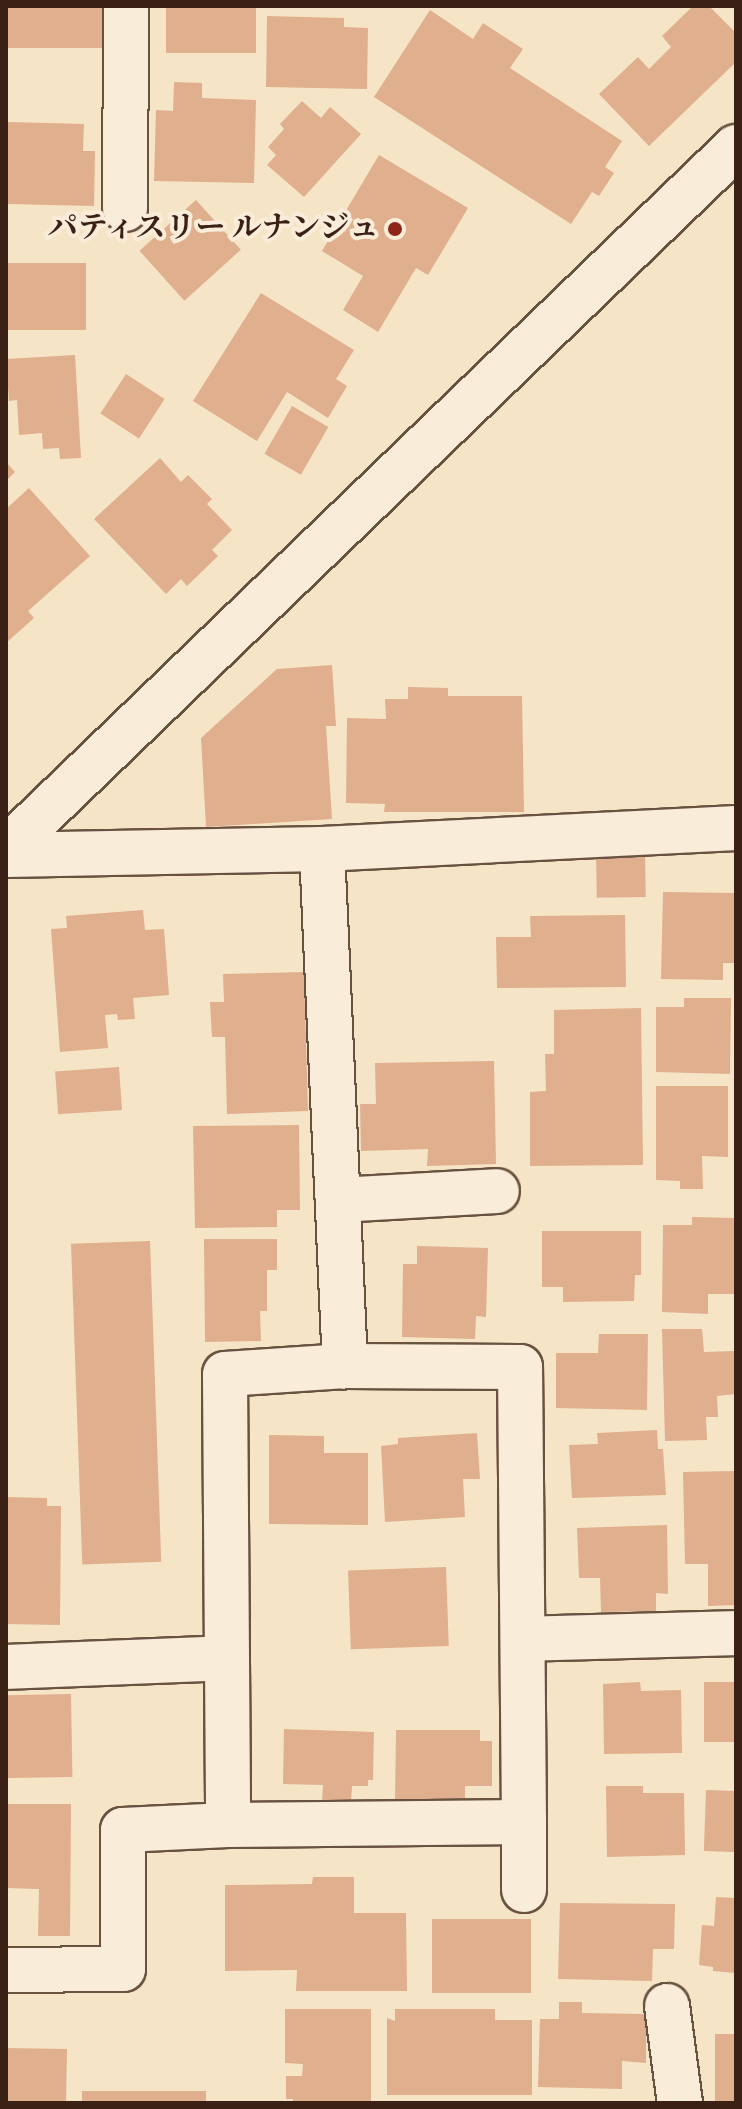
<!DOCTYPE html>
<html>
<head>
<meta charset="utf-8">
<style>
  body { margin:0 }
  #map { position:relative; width:742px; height:2109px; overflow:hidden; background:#f6e4c6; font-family:"IM FELL DW Pica","Noto Serif JP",serif }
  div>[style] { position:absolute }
  .building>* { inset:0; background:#e0af8d; transform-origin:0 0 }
  .roads { filter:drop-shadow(2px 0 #6a5241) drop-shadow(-2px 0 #6a5241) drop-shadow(0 2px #6a5241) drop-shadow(0 -2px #6a5241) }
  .minor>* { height:44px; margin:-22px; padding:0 22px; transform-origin:22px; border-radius:22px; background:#f9edda }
  .dots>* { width:22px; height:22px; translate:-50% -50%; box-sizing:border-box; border:4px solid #f9edda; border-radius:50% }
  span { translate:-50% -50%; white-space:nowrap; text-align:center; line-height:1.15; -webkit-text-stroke:8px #f9edda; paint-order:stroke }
  .poi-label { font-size:30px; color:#3b2115; font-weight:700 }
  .right { translate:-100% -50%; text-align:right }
  .frame { position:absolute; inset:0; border:8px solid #3b2115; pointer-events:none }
</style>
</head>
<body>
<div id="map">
  <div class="building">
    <div style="left:6px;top:6px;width:97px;height:42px"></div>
    <div style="left:166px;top:6px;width:90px;height:47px"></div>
    <div style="clip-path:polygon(693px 6px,709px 6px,736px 33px,736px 62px,649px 146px,599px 94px,638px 57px,649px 69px,671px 47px,662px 36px)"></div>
    <div style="clip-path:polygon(430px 10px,473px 39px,483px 23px,523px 49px,510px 68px,622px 141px,605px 167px,614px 173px,599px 196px,592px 192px,571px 224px,374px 97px)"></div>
    <div style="clip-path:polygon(267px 16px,344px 18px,344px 27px,368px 28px,367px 89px,266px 87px)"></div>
    <div style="clip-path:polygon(174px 82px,202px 83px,202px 98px,256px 100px,254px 183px,154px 181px,156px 110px,173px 111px)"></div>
    <div style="clip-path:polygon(302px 101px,321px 118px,330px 107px,361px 134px,304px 197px,267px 165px,276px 155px,268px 147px,284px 129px,280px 124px)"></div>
    <div style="clip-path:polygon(8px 122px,84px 124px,83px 151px,95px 151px,94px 206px,7px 204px)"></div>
    <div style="clip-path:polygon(379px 155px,468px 208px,428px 275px,416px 268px,378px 332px,343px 310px,363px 276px,322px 251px)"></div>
    <div style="left:196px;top:200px;width:67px;height:76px;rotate:48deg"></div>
    <div style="left:8px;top:263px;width:78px;height:67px"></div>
    <div style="clip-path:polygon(261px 293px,354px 350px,336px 379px,347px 386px,328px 418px,287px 392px,257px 441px,193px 401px)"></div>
    <div style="clip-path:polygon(75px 355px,81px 458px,60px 459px,59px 448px,43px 449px,42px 433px,19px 435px,17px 400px,9px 401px,6px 359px)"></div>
    <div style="left:126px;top:374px;width:46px;height:47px;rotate:33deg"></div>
    <div style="left:292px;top:406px;width:42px;height:55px;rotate:30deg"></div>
    <div style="clip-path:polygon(160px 458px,181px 482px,188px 475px,212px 499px,207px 504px,232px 530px,212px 550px,218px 556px,187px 586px,181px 579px,166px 594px,94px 519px)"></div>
    <div style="clip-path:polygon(6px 462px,15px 472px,6px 481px)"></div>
    <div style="clip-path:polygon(29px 488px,90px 556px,28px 611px,34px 618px,6px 643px,6px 509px)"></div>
    <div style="clip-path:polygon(332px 665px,336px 726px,326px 726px,332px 819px,206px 827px,201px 738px,277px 669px)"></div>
    <div style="clip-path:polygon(408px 687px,448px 688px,448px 696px,522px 696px,524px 812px,384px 812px,385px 804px,346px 803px,347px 718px,386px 719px,385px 699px,408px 699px)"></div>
    <div style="left:645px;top:853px;width:44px;height:49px;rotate:89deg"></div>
    <div style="clip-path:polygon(663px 892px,735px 893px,734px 963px,723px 963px,723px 980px,661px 979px)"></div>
    <div style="clip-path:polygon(143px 910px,145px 930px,164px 929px,169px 995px,133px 998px,135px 1019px,118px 1020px,117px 1014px,105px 1015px,108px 1048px,60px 1052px,51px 929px,67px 928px,66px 916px)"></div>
    <div style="clip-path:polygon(625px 915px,626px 987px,497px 988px,496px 937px,531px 937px,530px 916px)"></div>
    <div style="clip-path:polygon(304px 972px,308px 1111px,227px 1114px,225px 1037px,212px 1037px,210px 1002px,224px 1002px,223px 974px)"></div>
    <div style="clip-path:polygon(684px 998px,731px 998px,730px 1074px,656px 1072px,656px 1007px,684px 1007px)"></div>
    <div style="clip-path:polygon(641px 1008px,643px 1165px,530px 1166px,530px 1092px,546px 1091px,545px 1054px,554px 1054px,554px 1010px)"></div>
    <div style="clip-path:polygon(494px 1061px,496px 1164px,427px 1166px,428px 1149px,361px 1151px,360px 1104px,376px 1104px,375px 1063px)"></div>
    <div style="left:119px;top:1067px;width:43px;height:64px;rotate:86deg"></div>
    <div style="clip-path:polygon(656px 1086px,728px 1086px,728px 1157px,702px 1156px,703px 1189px,680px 1189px,680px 1181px,656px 1180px)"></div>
    <div style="clip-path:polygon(299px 1125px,300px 1210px,277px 1210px,277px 1227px,195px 1228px,193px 1126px)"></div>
    <div style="clip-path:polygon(692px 1217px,736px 1218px,734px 1294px,708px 1294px,708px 1314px,662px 1312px,663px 1225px,692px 1225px)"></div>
    <div style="clip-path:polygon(542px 1231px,641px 1231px,641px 1275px,635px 1275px,634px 1301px,563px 1302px,563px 1287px,542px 1287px)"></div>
    <div style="clip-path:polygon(204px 1239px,277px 1239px,277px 1270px,267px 1270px,267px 1311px,260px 1311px,261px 1341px,205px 1342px)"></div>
    <div style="left:150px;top:1241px;width:321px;height:79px;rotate:88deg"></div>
    <div style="clip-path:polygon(417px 1246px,488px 1248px,486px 1317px,476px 1316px,475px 1339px,402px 1337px,403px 1264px,417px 1264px)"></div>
    <div style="clip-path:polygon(662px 1329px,702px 1329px,704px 1352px,736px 1351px,736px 1394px,717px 1396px,718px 1417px,706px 1417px,707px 1440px,665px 1441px)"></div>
    <div style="clip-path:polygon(599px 1334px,648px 1334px,647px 1410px,556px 1408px,556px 1353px,598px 1353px)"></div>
    <div style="clip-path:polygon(657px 1430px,658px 1449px,663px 1449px,666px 1495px,572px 1498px,569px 1445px,598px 1444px,597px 1433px)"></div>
    <div style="clip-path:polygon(477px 1433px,480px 1479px,463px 1479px,465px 1517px,385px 1522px,381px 1446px,398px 1444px,398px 1438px)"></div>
    <div style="clip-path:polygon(269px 1435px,324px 1436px,324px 1453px,368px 1453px,368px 1525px,269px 1524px)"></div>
    <div style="clip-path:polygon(736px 1471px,736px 1605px,708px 1606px,708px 1564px,685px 1564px,683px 1472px)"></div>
    <div style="clip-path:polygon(6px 1497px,47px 1498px,47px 1506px,61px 1506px,60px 1625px,6px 1624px)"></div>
    <div style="clip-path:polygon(667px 1525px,668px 1594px,656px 1593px,656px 1611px,601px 1612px,600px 1578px,579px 1578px,577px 1528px)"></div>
    <div style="left:446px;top:1567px;width:79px;height:98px;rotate:88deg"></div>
    <div style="clip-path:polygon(640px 1682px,641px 1691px,681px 1690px,682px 1753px,604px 1754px,603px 1684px)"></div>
    <div style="left:704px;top:1682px;width:32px;height:60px"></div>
    <div style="left:71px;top:1694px;width:83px;height:65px;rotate:89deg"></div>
    <div style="clip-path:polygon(284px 1729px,374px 1732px,373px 1780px,368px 1780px,368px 1786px,352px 1786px,351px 1803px,322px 1803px,323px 1785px,283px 1784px)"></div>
    <div style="clip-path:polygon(396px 1730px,480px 1730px,480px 1741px,492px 1741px,492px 1786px,465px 1786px,465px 1803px,395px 1803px)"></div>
    <div style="clip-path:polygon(606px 1786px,643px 1786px,643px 1793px,684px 1793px,685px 1855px,607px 1857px)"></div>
    <div style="left:706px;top:1790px;width:30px;height:61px;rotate:2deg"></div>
    <div style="clip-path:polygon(6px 1804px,71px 1804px,70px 1936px,38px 1936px,39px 1889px,6px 1888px)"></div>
    <div style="clip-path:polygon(313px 1877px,354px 1877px,354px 1913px,406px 1913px,407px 1991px,296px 1991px,297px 1970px,225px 1971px,225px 1885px,312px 1884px)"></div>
    <div style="clip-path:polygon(716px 1897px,736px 1898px,736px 1973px,713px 1971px,713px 1967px,699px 1965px,702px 1925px,714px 1926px)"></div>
    <div style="clip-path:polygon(560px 1903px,675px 1904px,674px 1949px,653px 1949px,652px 1981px,558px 1979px)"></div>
    <div style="left:432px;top:1919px;width:99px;height:74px"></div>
    <div style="clip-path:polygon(559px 2002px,582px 2002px,582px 2013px,646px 2014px,646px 2063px,622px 2061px,622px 2089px,538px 2087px,540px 2019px,559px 2019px)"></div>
    <div style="clip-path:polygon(285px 2009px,371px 2009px,371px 2103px,293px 2103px,293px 2099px,286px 2099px,286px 2076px,302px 2076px,303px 2064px,285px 2063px)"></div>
    <div style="clip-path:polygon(395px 2009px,495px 2009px,495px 2020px,532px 2020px,532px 2095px,387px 2095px,387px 2018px,395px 2021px)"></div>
    <div style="left:715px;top:2034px;width:21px;height:69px"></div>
    <div style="left:6px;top:2048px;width:61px;height:55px;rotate:1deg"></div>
    <div style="left:82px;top:2091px;width:124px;height:12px"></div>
  </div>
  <div class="roads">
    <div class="minor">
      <div style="left:125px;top:209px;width:203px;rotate:-89.7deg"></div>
      <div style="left:6px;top:849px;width:1013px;rotate:-43.88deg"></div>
      <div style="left:322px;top:849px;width:518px;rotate:87.45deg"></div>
      <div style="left:6px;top:855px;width:316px;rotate:-1.1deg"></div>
      <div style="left:322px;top:849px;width:415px;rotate:-2.9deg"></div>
      <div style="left:338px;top:1200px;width:159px;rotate:-3.2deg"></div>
      <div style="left:523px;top:1639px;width:213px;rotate:-1.6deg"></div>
      <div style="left:6px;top:1667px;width:221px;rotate:-2.3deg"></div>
      <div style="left:524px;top:1822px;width:68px;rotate:90deg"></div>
      <div style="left:6px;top:1970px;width:117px;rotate:-0.5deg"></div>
      <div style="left:123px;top:1969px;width:139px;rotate:-90deg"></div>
      <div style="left:123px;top:1830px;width:105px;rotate:-2.7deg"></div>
      <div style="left:228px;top:1825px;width:296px;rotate:-0.6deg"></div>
      <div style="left:524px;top:1822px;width:455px;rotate:-90.5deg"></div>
      <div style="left:520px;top:1367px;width:175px;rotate:-179.7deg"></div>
      <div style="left:345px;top:1366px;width:120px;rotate:176.2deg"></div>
      <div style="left:225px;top:1374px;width:451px;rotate:89.6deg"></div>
      <div style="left:667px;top:2006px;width:98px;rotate:82.4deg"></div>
    </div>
  </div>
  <div class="dots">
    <div style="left:395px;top:229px;background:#8f2418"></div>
  </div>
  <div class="poi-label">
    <span class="right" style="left:379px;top:229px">パティスリー ルナンジュ</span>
  </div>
  <div class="frame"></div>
</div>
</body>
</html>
